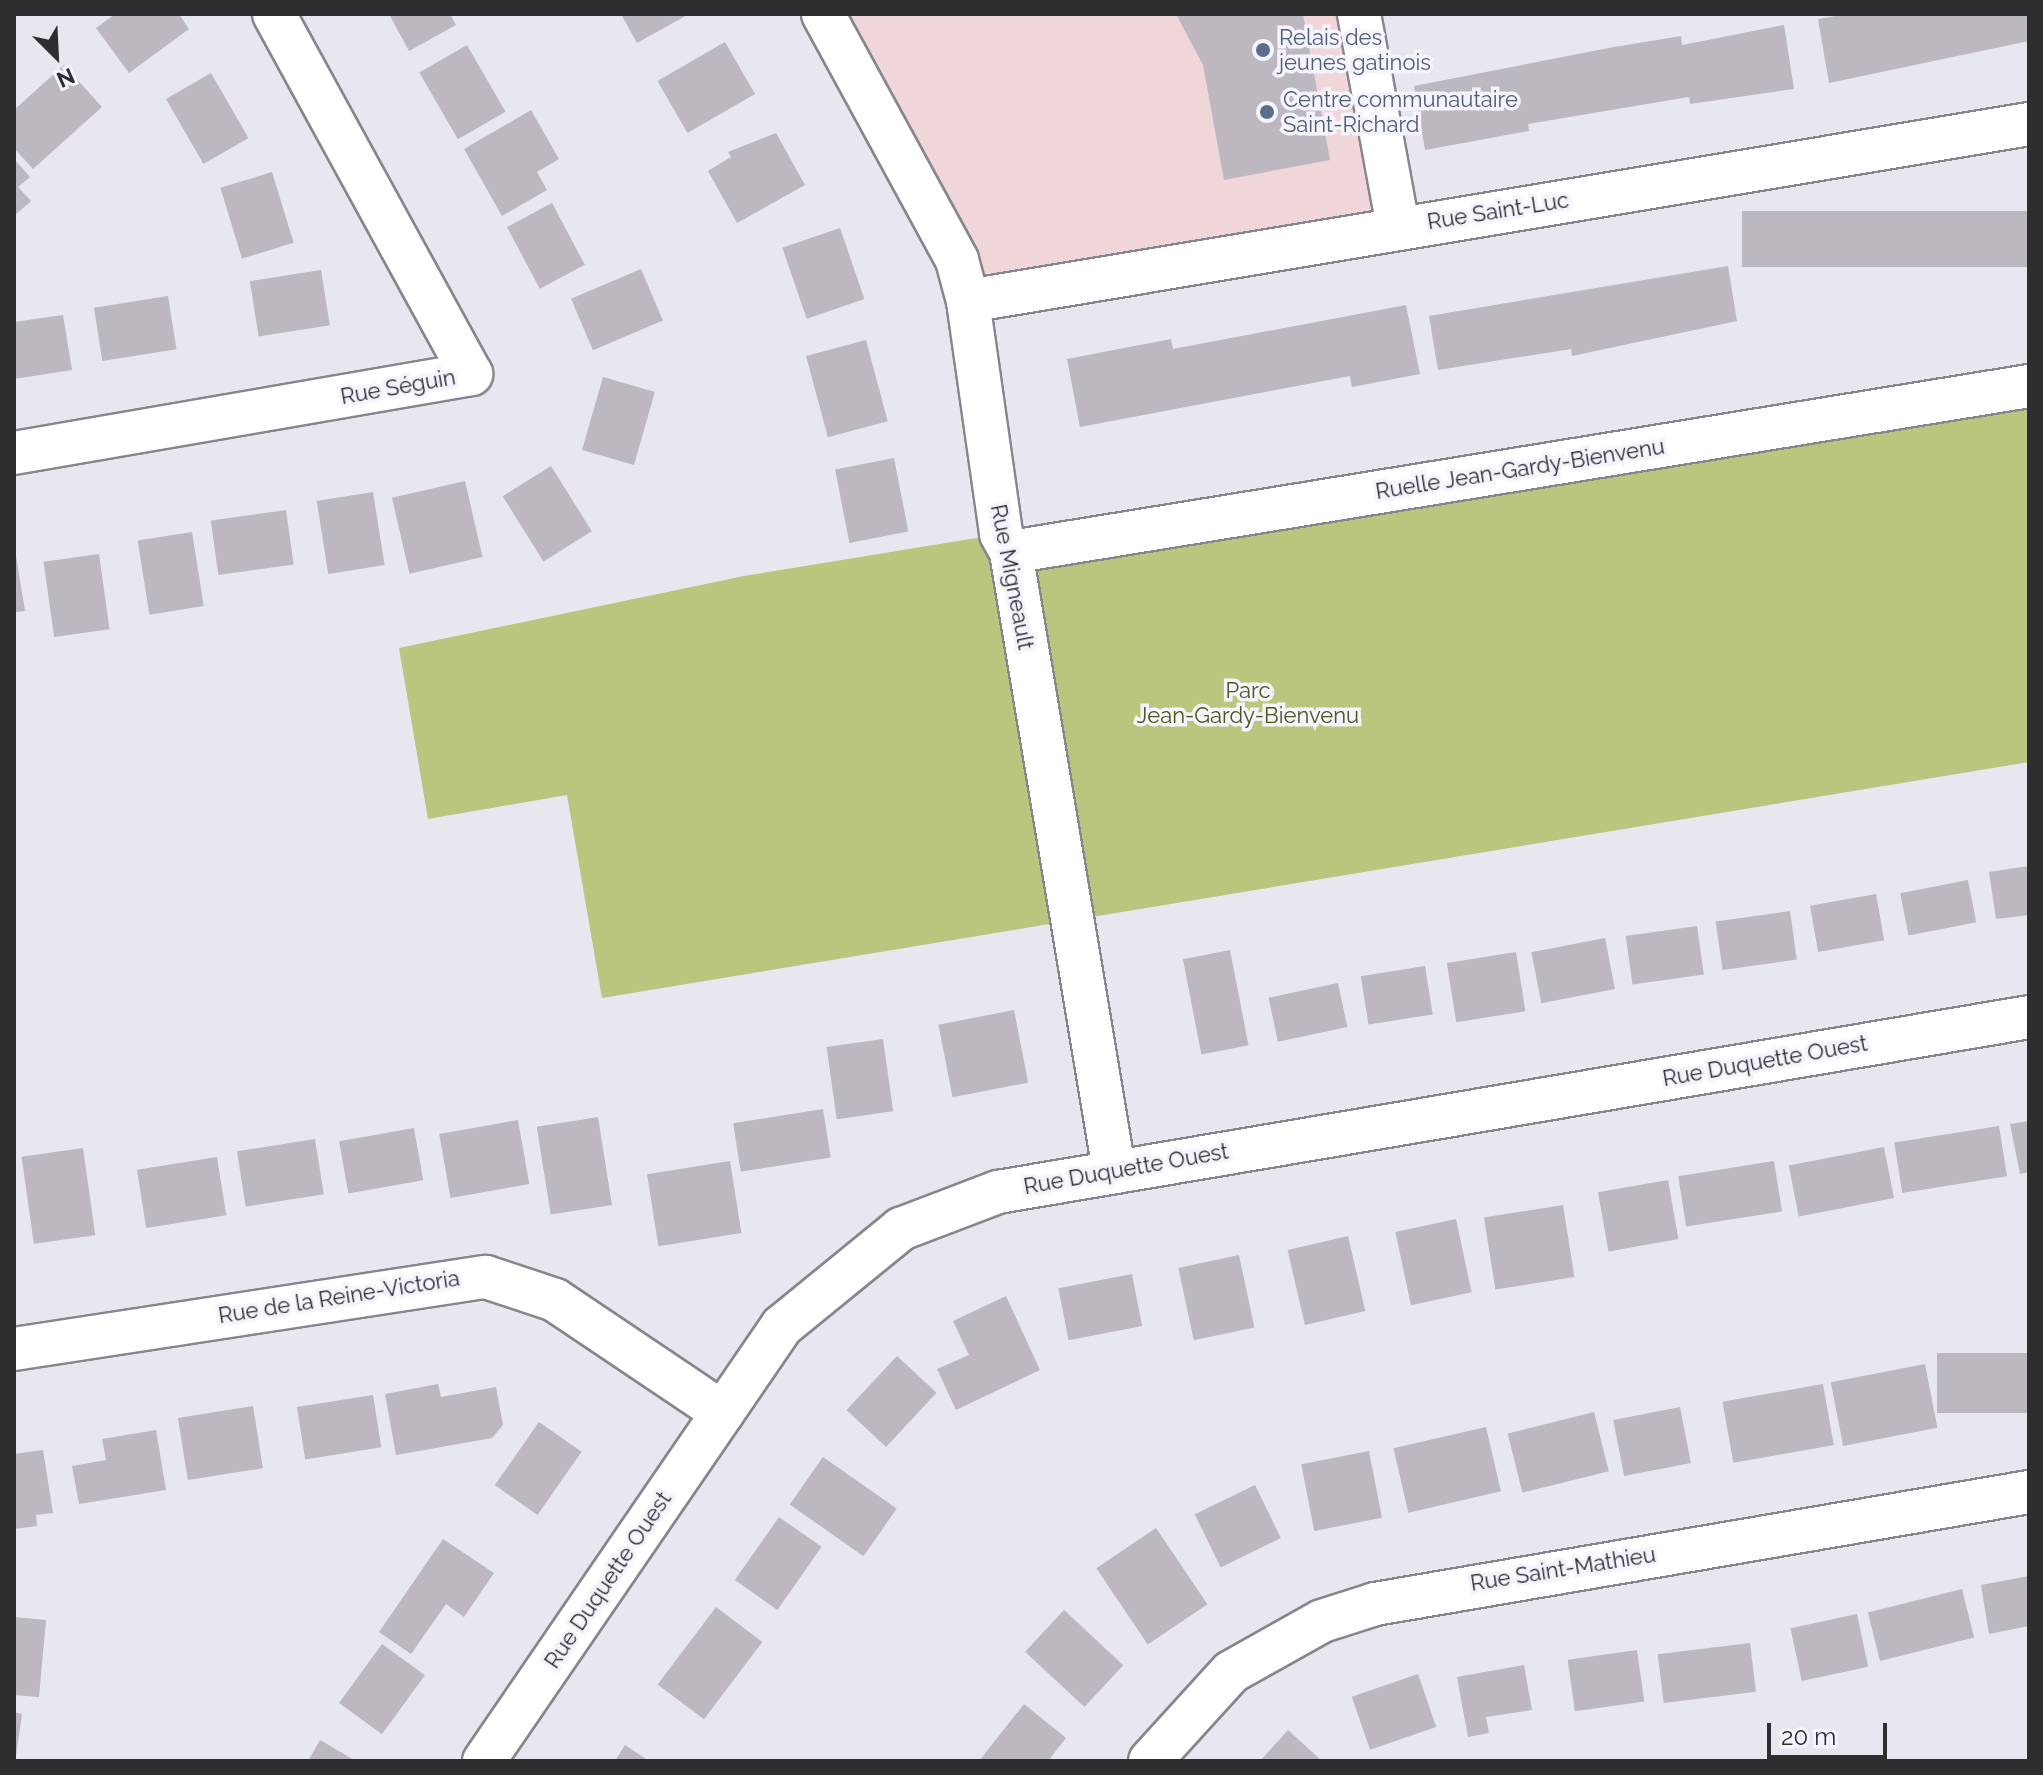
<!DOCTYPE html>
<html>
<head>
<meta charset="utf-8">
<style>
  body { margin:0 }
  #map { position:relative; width:2043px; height:1775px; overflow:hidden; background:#e8e6ee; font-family:Raleway,sans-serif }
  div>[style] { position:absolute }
  .commercial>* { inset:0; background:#f0d6d9 }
  .green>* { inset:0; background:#bac57d }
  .building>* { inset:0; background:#bdb8bf; transform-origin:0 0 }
  .roads { filter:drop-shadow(2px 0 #87858d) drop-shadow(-2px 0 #87858d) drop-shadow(0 2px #87858d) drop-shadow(0 -2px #87858d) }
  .minor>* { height:42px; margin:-21px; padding:0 21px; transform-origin:21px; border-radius:21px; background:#fff }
  .dots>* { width:22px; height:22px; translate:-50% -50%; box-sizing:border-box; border:4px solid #f5f3fc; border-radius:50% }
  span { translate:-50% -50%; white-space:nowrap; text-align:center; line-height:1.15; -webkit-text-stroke:7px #f5f3fc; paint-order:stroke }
  .service-label { font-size:22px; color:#4e5e75 }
  .left { translate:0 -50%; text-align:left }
  .street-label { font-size:22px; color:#2e2d30 }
  .park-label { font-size:22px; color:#4e551d }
  .frame { position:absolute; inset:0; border:16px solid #2e2d30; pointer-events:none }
  .north { position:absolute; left:16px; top:16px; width:80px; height:80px; -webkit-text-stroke:6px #f5f3fc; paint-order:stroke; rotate:156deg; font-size:22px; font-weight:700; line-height:32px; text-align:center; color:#2e2d30 }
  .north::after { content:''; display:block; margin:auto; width:28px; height:36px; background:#2e2d30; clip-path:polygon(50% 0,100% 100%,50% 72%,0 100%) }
  .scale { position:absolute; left:1767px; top:1723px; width:120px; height:36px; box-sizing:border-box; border:4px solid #2e2d30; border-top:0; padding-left:10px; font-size:24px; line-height:28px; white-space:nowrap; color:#2e2d30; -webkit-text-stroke:6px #f5f3fc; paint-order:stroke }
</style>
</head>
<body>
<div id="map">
  <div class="commercial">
    <div style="clip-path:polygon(823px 14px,1337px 14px,1367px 69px,1398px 227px,968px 301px)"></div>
  </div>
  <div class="green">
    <div style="clip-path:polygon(2029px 386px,2029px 762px,602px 998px,567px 795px,428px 819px,399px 648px,744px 576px,1001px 534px)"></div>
  </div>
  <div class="building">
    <div style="clip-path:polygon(115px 14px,179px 14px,189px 29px,129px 73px,96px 28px)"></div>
    <div style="clip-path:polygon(389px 14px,450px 14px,456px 25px,409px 51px)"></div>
    <div style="clip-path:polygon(621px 14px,689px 14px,637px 43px)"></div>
    <div style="clip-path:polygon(1176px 14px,1303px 14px,1330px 160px,1224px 180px,1203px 65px)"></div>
    <div style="clip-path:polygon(1849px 14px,2029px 14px,2029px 41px,1829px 83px,1818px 19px)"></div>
    <div style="clip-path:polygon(1784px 25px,1794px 89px,1690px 104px,1689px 97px,1528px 124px,1529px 131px,1425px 150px,1414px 86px,1614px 47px,1681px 36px,1682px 45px)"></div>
    <div style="left:725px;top:42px;width:60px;height:78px;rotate:60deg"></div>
    <div style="left:467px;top:45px;width:77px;height:55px;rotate:60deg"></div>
    <div style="clip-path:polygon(64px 65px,102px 107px,33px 169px,14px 148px,14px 110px)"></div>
    <div style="left:211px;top:73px;width:75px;height:52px;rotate:60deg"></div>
    <div style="clip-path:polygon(531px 110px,559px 159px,537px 172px,547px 190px,502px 216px,464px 149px)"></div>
    <div style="clip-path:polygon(776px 133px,805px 185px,737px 223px,708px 171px,731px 157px,728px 152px)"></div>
    <div style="clip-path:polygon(14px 159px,30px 177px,18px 187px,31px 201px,14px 216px)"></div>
    <div style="left:272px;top:172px;width:74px;height:54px;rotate:73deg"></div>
    <div style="left:552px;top:203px;width:70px;height:51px;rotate:62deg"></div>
    <div style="left:2029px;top:211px;width:56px;height:287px;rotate:90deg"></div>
    <div style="left:840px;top:228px;width:75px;height:61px;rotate:71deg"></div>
    <div style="clip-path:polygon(1728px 266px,1737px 321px,1572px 356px,1571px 349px,1438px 370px,1429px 316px)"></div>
    <div style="left:641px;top:269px;width:56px;height:76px;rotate:67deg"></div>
    <div style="left:321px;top:270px;width:56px;height:72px;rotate:81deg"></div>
    <div style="left:168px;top:296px;width:54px;height:75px;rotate:81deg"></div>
    <div style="clip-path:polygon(1406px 305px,1420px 374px,1352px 387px,1350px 376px,1080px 427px,1067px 359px,1171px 339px,1173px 349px)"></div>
    <div style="clip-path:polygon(63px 315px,72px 370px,14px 379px,14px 322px)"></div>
    <div style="left:866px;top:340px;width:84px;height:62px;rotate:75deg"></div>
    <div style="left:603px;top:377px;width:54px;height:76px;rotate:16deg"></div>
    <div style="left:894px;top:458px;width:75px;height:60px;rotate:79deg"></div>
    <div style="left:551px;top:466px;width:77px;height:57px;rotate:58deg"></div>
    <div style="left:465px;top:481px;width:78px;height:75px;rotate:77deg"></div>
    <div style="left:373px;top:492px;width:74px;height:57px;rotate:81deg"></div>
    <div style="left:286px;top:510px;width:55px;height:76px;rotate:82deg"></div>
    <div style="left:192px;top:532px;width:75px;height:55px;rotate:81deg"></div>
    <div style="left:99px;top:554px;width:76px;height:56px;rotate:82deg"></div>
    <div style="clip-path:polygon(16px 556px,25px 611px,14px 612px,14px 557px)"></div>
    <div style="clip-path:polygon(2029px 866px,2029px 915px,1996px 919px,1989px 872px)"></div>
    <div style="left:1968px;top:880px;width:43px;height:69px;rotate:79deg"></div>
    <div style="left:1876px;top:894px;width:47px;height:67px;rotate:80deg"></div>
    <div style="left:1790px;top:911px;width:49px;height:75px;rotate:82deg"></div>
    <div style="left:1697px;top:926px;width:49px;height:72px;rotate:82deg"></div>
    <div style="left:1605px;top:938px;width:52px;height:75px;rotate:79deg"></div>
    <div style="left:1230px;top:950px;width:97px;height:48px;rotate:79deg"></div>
    <div style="left:1516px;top:952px;width:60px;height:70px;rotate:81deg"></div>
    <div style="left:1425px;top:966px;width:49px;height:65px;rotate:81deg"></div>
    <div style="left:1338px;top:983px;width:45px;height:71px;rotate:78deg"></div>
    <div style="left:1014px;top:1010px;width:74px;height:77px;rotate:79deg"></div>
    <div style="left:883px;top:1039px;width:73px;height:57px;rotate:82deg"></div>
    <div style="left:823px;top:1109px;width:49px;height:91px;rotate:81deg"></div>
    <div style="left:598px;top:1117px;width:89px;height:62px;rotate:81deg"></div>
    <div style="left:518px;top:1120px;width:65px;height:80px;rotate:80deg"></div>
    <div style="clip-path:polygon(2029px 1121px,2029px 1172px,2020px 1174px,2010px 1124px)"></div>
    <div style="left:1999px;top:1126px;width:51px;height:106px;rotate:81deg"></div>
    <div style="left:414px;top:1128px;width:53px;height:76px;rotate:80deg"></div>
    <div style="left:315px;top:1139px;width:56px;height:79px;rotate:81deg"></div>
    <div style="left:1884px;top:1147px;width:52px;height:97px;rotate:79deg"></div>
    <div style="left:83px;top:1148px;width:88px;height:62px;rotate:82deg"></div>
    <div style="left:217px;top:1157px;width:59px;height:81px;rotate:81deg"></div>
    <div style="left:730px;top:1161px;width:73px;height:84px;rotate:81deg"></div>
    <div style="left:1774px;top:1161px;width:51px;height:97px;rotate:81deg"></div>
    <div style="left:1668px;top:1180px;width:60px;height:71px;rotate:80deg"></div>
    <div style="left:1563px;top:1205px;width:73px;height:80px;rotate:81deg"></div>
    <div style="left:1456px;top:1219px;width:75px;height:62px;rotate:78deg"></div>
    <div style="left:1348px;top:1236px;width:77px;height:62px;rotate:77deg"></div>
    <div style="left:1239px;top:1255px;width:74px;height:62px;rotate:78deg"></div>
    <div style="left:1132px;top:1274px;width:53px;height:75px;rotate:79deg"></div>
    <div style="clip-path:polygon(1006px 1296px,1040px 1370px,956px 1410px,937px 1369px,969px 1355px,953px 1321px)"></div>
    <div style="left:2029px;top:1353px;width:60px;height:92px;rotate:90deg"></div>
    <div style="left:897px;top:1356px;width:54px;height:74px;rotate:43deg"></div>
    <div style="left:1925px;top:1364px;width:65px;height:96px;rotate:79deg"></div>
    <div style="clip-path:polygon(438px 1384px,441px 1397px,496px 1387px,503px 1425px,492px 1438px,396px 1455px,385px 1394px)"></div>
    <div style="left:1823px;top:1384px;width:62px;height:102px;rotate:80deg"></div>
    <div style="left:373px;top:1395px;width:53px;height:77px;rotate:81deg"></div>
    <div style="left:253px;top:1406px;width:63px;height:76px;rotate:81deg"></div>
    <div style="left:1680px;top:1407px;width:57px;height:68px;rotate:79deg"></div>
    <div style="left:1594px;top:1412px;width:61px;height:89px;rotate:76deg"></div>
    <div style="left:539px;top:1422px;width:52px;height:77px;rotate:35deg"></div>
    <div style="left:1486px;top:1427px;width:66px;height:95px;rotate:77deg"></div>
    <div style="clip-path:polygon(156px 1430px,166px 1490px,79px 1504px,72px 1466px,106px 1460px,102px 1439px)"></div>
    <div style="clip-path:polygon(43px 1450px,53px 1513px,36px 1515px,37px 1526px,14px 1529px,14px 1454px)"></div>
    <div style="left:1369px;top:1451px;width:68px;height:69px;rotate:79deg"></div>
    <div style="left:823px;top:1457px;width:90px;height:58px;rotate:35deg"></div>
    <div style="left:1255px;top:1485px;width:59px;height:67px;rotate:64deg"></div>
    <div style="left:779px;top:1517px;width:52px;height:77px;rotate:35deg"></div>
    <div style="left:1156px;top:1528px;width:92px;height:72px;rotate:56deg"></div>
    <div style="clip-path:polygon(443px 1539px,494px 1573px,464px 1617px,446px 1604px,411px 1654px,379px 1632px)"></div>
    <div style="clip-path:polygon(2029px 1576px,2029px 1626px,1989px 1634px,1981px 1585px)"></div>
    <div style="left:1962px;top:1589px;width:50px;height:97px;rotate:76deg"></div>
    <div style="left:716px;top:1607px;width:58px;height:97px;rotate:37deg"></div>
    <div style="left:1064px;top:1610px;width:81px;height:57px;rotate:43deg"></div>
    <div style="left:1857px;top:1614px;width:54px;height:68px;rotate:78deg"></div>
    <div style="clip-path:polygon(14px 1617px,46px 1620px,39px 1697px,14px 1695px)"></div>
    <div style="left:1750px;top:1643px;width:49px;height:93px;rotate:83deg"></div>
    <div style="left:382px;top:1644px;width:53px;height:73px;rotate:36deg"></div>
    <div style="left:1637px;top:1650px;width:52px;height:70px;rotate:82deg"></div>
    <div style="clip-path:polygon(1524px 1665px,1532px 1710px,1486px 1717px,1489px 1733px,1468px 1737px,1457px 1677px)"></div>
    <div style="left:1418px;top:1674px;width:56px;height:70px;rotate:71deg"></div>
    <div style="clip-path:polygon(1024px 1704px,1066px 1738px,1048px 1761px,979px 1761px)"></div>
    <div style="clip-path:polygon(14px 1712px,22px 1714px,16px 1756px,14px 1756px)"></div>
    <div style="clip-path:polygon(1288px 1730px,1322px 1761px,1260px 1761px)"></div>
    <div style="clip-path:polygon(320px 1740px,356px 1761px,308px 1761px)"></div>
    <div style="clip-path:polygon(625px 1745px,649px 1761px,615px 1761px)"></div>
  </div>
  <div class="roads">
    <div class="minor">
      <div style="left:823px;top:14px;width:280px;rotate:61.4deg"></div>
      <div style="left:957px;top:260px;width:42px;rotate:75deg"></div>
      <div style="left:968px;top:301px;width:235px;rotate:81.9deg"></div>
      <div style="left:1001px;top:534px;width:21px;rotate:61deg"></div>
      <div style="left:1011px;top:552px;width:627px;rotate:80.54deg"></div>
      <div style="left:1359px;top:14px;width:217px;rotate:79.6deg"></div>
      <div style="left:968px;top:301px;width:1076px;rotate:-9.47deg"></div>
      <div style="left:14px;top:453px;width:464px;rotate:-9.8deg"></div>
      <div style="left:471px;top:374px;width:410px;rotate:-118.7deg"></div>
      <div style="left:1011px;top:552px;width:1031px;rotate:-9.26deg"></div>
      <div style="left:14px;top:1349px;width:477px;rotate:-8.7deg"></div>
      <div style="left:486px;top:1277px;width:73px;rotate:18.4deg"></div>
      <div style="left:555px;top:1300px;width:202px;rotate:33.9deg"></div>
      <div style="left:484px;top:1761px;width:527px;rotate:-55.59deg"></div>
      <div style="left:782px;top:1326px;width:154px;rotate:-39.2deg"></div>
      <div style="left:901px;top:1229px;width:104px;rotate:-20.9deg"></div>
      <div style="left:998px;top:1192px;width:1046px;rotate:-9.63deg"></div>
      <div style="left:1150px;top:1761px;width:120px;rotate:-47.7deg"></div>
      <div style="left:1231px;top:1672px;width:104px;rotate:-29.3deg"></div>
      <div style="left:1322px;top:1621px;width:56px;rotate:-17.8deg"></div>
      <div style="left:1375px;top:1604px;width:664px;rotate:-9.72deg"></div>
    </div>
  </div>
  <div class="dots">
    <div style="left:1263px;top:50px;background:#5c6f8a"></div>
    <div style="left:1267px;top:112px;background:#5c6f8a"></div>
  </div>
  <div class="service-label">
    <span class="left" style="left:1279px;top:50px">Relais des<br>jeunes gatinois</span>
    <span class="left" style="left:1283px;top:112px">Centre communautaire<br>Saint-Richard</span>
  </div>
  <div class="street-label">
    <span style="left:1498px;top:211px;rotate:-9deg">Rue Saint-Luc</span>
    <span style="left:398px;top:387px;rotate:-10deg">Rue Séguin</span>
    <span style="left:1520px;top:469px;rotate:-9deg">Ruelle Jean-Gardy-Bienvenu</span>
    <span style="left:1012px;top:577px;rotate:79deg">Rue Migneault</span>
    <span style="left:1765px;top:1061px;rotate:-10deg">Rue Duquette Ouest</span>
    <span style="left:1126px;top:1169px;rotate:-10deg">Rue Duquette Ouest</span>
    <span style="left:339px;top:1297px;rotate:-9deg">Rue de la Reine-Victoria</span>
    <span style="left:1563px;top:1569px;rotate:-9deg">Rue Saint-Mathieu</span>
    <span style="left:608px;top:1580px;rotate:-56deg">Rue Duquette Ouest</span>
  </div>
  <div class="park-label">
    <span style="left:1248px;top:703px">Parc<br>Jean-Gardy-Bienvenu</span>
  </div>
  <div class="frame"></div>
  <div class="north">N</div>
  <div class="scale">20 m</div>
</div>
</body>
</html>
